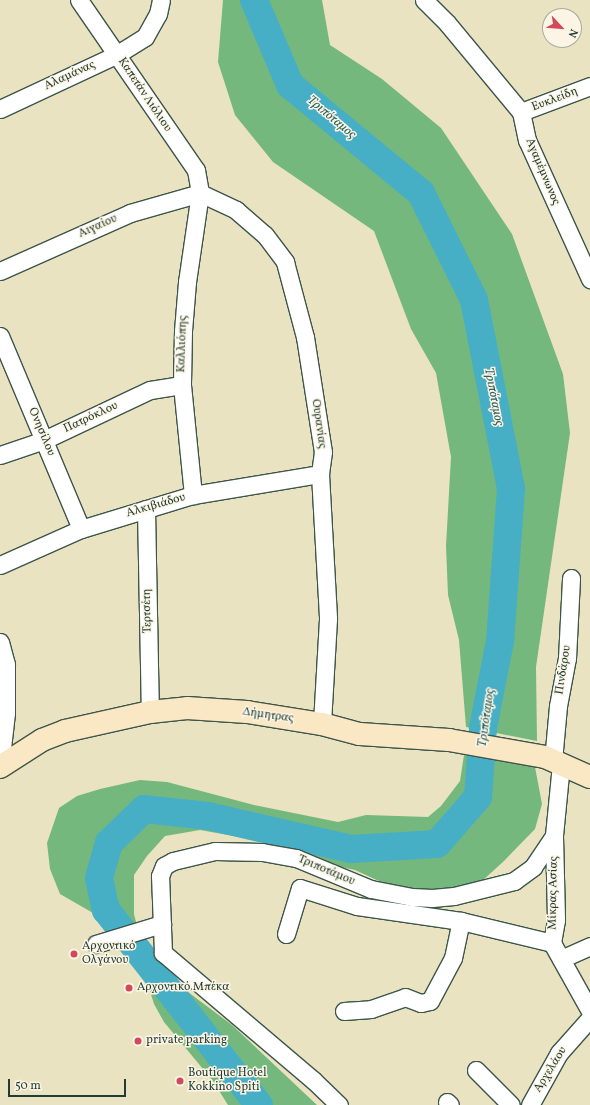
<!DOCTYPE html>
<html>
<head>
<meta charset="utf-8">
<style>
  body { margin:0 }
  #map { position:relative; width:590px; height:1105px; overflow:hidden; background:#e9e3c1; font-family:Vollkorn,serif }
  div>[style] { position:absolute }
  .forest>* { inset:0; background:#74b87e }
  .river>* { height:28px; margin:-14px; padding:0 14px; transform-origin:14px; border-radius:14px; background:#46afc5 }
  .roads { filter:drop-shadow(1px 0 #3d5649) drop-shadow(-1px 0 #3d5649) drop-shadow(0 1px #3d5649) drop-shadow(0 -1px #3d5649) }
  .street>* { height:17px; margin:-8.5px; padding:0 8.5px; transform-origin:8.5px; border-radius:8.5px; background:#fff }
  .secondary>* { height:22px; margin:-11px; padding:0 11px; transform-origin:11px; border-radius:11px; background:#fae7c3 }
  .dots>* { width:11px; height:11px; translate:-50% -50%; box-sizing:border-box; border:2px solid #fcf5e5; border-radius:50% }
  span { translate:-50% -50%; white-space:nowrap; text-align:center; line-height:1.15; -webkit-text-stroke:3px #fcf5e5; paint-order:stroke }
  .street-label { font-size:12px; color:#1f3d34 }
  .poi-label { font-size:12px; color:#1f3d34 }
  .left { translate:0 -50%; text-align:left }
  .water-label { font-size:13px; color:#2b5f60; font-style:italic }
  .north { position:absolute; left:542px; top:8px; width:40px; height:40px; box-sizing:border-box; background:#fcf5e5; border:1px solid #a4ab9e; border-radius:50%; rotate:116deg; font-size:11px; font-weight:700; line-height:16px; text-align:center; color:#1f3d34 }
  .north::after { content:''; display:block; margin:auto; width:14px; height:18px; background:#d1495b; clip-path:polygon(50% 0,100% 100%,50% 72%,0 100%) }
  .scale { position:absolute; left:8px; top:1079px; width:118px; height:18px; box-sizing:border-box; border:2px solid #1f3d34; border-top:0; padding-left:5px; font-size:12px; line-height:14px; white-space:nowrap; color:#1f3d34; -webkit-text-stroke:3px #fcf5e5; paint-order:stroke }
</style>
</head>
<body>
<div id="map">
  <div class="forest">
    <div style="clip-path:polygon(223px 0,322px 0,330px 45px,382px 79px,441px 128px,512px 234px,563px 374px,570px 433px,536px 667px,537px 741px,466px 727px,459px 640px,448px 595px,446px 546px,451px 457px,436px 373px,411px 329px,374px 231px,273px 162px,235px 115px,218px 62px)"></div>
    <div style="clip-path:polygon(464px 755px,535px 767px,542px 804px,535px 829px,504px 861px,482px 881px,452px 891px,405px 893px,355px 870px,314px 861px,292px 849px,268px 842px,200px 830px,165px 836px,147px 856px,134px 875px,134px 914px,138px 930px,113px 937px,93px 913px,60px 894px,50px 869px,47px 843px,59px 808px,77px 796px,100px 789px,140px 780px,167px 782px,254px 805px,338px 822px,366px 815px,428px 817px,441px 806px,460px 781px)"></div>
    <div style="clip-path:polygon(139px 933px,158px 962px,184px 989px,232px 1025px,317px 1105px,228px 1105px,213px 1081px,164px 1022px,154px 1004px,147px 982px,116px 941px)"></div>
  </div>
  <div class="river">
    <div style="left:254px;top:0;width:92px;rotate:67deg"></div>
    <div style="left:290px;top:85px;width:170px;rotate:39.5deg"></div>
    <div style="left:421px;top:193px;width:119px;rotate:63.6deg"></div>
    <div style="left:474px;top:300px;width:193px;rotate:78.9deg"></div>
    <div style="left:511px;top:489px;width:152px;rotate:94.1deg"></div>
    <div style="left:500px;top:641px;width:89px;rotate:101.1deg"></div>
    <div style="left:483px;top:728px;width:69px;rotate:94.1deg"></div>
    <div style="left:478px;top:797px;width:62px;rotate:131.1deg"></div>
    <div style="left:437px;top:844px;width:86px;rotate:176.7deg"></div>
    <div style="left:351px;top:849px;width:147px;rotate:-167deg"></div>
    <div style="left:208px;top:816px;width:64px;rotate:-173.8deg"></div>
    <div style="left:144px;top:809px;width:49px;rotate:135.8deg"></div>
    <div style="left:109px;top:843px;width:36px;rotate:106deg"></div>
    <div style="left:99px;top:878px;width:33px;rotate:78deg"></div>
    <div style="left:106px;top:910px;width:248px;rotate:51.9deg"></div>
  </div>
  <div class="roads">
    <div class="street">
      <div style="left:79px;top:0;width:206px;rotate:55.5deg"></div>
      <div style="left:196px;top:170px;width:23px;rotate:80deg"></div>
      <div style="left:200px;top:193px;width:90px;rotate:98.3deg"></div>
      <div style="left:187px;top:282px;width:49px;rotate:94.7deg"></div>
      <div style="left:183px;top:331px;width:54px;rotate:91.1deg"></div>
      <div style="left:182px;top:385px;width:111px;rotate:84.3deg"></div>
      <div style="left:424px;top:0;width:33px;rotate:45deg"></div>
      <div style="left:447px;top:23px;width:116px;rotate:50.3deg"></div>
      <div style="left:521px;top:112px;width:29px;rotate:78deg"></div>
      <div style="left:527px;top:140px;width:153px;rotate:65.6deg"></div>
      <div style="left:0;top:109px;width:128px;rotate:-25deg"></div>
      <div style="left:116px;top:55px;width:34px;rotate:-32deg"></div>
      <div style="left:145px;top:37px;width:26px;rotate:-61deg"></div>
      <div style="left:158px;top:14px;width:14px;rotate:-78deg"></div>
      <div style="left:521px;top:112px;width:74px;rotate:-20.6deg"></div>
      <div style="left:200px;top:193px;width:40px;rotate:25deg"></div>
      <div style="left:236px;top:210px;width:38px;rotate:41deg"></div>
      <div style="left:265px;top:235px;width:34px;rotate:53deg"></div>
      <div style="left:285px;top:262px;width:78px;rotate:75.1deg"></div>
      <div style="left:305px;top:337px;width:116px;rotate:81.1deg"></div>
      <div style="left:323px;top:452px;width:22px;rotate:98deg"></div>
      <div style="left:320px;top:474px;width:145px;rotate:86.8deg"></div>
      <div style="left:328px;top:619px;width:105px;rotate:93.3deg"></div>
      <div style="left:0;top:271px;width:142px;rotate:-24deg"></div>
      <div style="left:130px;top:213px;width:73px;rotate:-15.9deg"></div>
      <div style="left:0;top:336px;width:209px;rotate:67.2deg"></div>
      <div style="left:0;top:455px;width:46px;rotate:-18.8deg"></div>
      <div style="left:44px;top:440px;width:117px;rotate:-25.3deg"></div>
      <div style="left:150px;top:390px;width:32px;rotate:-9deg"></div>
      <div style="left:146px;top:509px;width:203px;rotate:88.9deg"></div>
      <div style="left:0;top:565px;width:89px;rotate:-24deg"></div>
      <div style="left:81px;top:529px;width:117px;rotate:-16.9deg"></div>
      <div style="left:193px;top:495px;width:129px;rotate:-9.4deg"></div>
      <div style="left:0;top:642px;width:23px;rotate:75deg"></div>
      <div style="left:6px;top:664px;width:49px;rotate:90deg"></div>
      <div style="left:6px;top:713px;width:53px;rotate:96.5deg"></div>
      <div style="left:553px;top:761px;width:55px;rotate:-84.8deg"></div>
      <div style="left:558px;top:706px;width:49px;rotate:-79.4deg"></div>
      <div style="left:567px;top:658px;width:80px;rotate:-87.1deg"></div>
      <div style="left:561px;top:764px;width:72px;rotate:95.6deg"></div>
      <div style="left:554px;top:836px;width:84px;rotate:88.6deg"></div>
      <div style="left:556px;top:920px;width:23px;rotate:100deg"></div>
      <div style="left:552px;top:943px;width:78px;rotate:60.8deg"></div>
      <div style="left:286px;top:934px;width:48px;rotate:-73.1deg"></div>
      <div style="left:300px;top:888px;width:60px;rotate:17.5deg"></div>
      <div style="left:357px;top:906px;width:105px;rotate:8.2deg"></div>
      <div style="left:461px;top:921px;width:94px;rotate:13.6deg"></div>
      <div style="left:96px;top:944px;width:69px;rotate:-16.9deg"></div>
      <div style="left:561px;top:959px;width:32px;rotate:-24deg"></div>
      <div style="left:344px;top:1011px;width:27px;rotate:-4deg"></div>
      <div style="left:371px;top:1009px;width:36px;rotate:-19deg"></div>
      <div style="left:405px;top:997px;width:17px;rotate:21deg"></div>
      <div style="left:421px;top:1003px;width:9px;rotate:-13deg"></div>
      <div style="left:430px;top:1001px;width:49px;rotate:-61.9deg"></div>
      <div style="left:453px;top:958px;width:38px;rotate:-78deg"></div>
      <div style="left:476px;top:1070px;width:49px;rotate:45deg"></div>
      <div style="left:447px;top:1102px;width:4px;rotate:45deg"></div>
      <div style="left:339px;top:1105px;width:36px;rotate:-136deg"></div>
      <div style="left:313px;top:1080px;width:197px;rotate:-139.7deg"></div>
      <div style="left:163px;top:953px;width:77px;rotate:-92.2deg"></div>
      <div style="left:160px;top:876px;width:11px;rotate:-68deg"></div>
      <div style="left:164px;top:866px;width:10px;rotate:-29deg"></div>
      <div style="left:173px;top:861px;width:43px;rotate:-13.4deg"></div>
      <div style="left:215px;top:851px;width:47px;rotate:1.2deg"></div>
      <div style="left:262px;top:852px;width:35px;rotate:10deg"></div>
      <div style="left:296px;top:858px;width:81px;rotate:22.5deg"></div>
      <div style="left:371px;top:889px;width:42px;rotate:11deg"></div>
      <div style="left:412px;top:897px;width:20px;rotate:3deg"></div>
      <div style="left:432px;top:898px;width:22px;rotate:-5deg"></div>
      <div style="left:454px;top:896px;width:62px;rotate:-14deg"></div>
      <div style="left:514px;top:881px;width:24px;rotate:-36deg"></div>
      <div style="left:533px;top:867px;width:37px;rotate:-56deg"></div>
      <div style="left:530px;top:1105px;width:60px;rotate:-60.9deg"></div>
      <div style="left:559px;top:1053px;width:47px;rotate:-48.5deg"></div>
    </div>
    <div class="secondary">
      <div style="left:0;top:767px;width:50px;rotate:-32.7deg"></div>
      <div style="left:42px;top:740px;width:25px;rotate:-21deg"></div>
      <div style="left:65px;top:731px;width:87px;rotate:-12.6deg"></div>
      <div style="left:150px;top:712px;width:37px;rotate:-6deg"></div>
      <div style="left:187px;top:708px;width:60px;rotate:3.8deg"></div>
      <div style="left:247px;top:712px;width:76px;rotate:9.1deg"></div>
      <div style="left:322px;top:724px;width:39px;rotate:15deg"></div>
      <div style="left:360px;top:734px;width:89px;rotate:3.9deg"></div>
      <div style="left:449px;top:740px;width:97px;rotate:10deg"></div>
      <div style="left:545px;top:757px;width:49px;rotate:24deg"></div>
    </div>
  </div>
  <div class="dots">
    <div style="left:74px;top:954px;background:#d1495b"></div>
    <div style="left:129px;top:988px;background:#d1495b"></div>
    <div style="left:138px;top:1041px;background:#d1495b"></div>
    <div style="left:180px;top:1081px;background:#d1495b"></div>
  </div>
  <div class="street-label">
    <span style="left:70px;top:76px;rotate:-25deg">Αλαμάνας</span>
    <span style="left:144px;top:95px;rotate:56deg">Καπετάν Λιόλιου</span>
    <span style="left:555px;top:100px;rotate:-21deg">Ευκλείδη</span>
    <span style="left:542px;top:172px;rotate:67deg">Αγαμέμνωνος</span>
    <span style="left:98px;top:227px;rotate:-24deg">Αιγαίου</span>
    <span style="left:183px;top:344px;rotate:-88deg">Καλλιόπης</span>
    <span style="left:91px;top:418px;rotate:-25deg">Πατρόκλου</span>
    <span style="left:318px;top:424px;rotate:82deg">Ουρανίας</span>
    <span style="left:41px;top:432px;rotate:67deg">Ονησίλου</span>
    <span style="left:156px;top:506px;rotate:-16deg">Αλκιβιάδου</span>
    <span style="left:148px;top:611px;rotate:-91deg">Τερτσέτη</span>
    <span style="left:564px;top:670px;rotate:-81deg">Πινδάρου</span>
    <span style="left:268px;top:716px;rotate:8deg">Δήμητρας</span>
    <span style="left:326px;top:871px;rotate:23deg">Τριποτάμου</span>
    <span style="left:554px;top:893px;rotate:-89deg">Μίκρας Ασίας</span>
    <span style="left:551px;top:1070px;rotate:-58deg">Αρχελάου</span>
  </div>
  <div class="poi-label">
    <span class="left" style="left:82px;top:954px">Αρχοντικό<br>Ολγάνου</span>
    <span class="left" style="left:137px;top:988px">Αρχοντικό Μπέκα</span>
    <span class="left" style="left:146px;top:1041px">private parking</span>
    <span class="left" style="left:188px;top:1081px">Boutique Hotel<br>Kokkino Spiti</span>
  </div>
  <div class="water-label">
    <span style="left:331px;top:118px;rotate:40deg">Τριπόταμος</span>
    <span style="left:493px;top:397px;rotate:79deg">Τριπόταμος</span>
    <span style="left:487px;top:718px;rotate:-82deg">Τριπόταμος</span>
  </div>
  <div class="north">N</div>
  <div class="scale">50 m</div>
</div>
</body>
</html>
